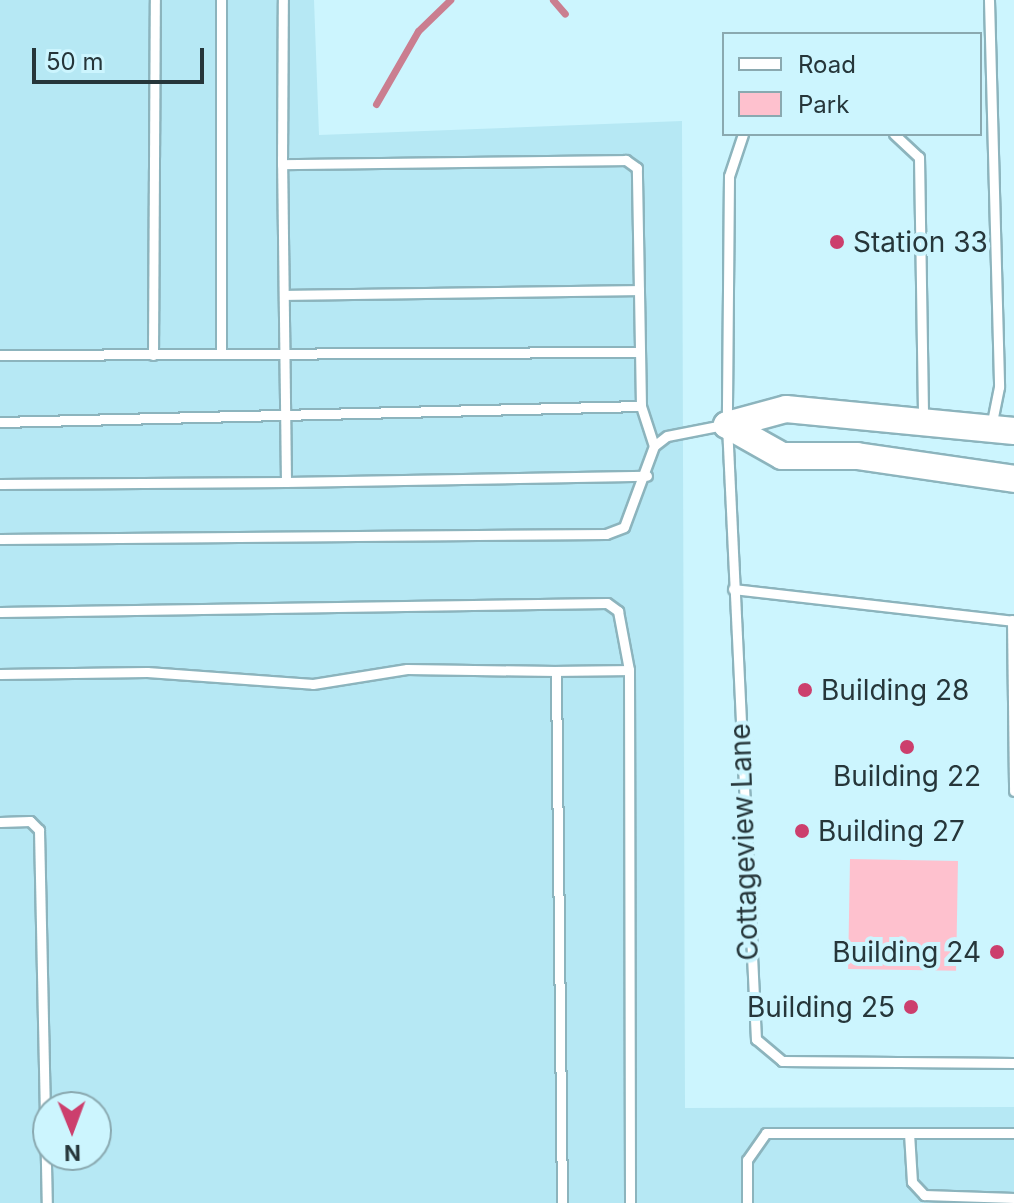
<!DOCTYPE html>
<html>
<head>
<meta charset="utf-8">
<style>
  body { margin:0 }
  #map { position:relative; width:1014px; height:1203px; overflow:hidden; background:#ccf5fe; font-family:Inter,sans-serif }
  div>[style] { position:absolute }
  .built>* { inset:0; background:#b6e8f4 }
  .green>* { inset:0; background:#fec1ce; transform-origin:0 0 }
  .stream>* { height:7px; margin:-3.5px; padding:0 3.5px; transform-origin:3.5px; border-radius:3.5px; background:#ca7e90 }
  .roads { filter:drop-shadow(2px 0 #8cb4bd) drop-shadow(-2px 0 #8cb4bd) drop-shadow(0 2px #8cb4bd) drop-shadow(0 -2px #8cb4bd) }
  .lane>* { height:9px; margin:-4.5px; padding:0 4.5px; transform-origin:4.5px; border-radius:4.5px; background:#fff }
  .secondary>* { height:26px; margin:-13px; padding:0 13px; transform-origin:13px; border-radius:13px; background:#fff }
  .dots>* { width:22px; height:22px; translate:-50% -50%; box-sizing:border-box; border:4px solid #ccf5fe; border-radius:50% }
  span { translate:-50% -50%; white-space:nowrap; text-align:center; line-height:1.15; -webkit-text-stroke:8px #ccf5fe; paint-order:stroke }
  .poi-label { font-size:28px; color:#26363a }
  .left { translate:0 -50%; text-align:left }
  .right { translate:-100% -50%; text-align:right }
  .street-label { font-size:28px; color:#26363a }
  .legend { position:absolute; left:722px; top:32px; width:260px; height:104px; box-sizing:border-box; background:#ccf5fe; border:2px solid #8aa9b0; margin:0; padding:10px 14px; list-style:none; font-size:24px; color:#26363a }
  .legend li { display:flex; align-items:center; gap:16px; height:40px }
  .legend b { width:40px; border:2px solid #8aa9b0 }
  .north { position:absolute; left:32px; top:1091px; width:80px; height:80px; box-sizing:border-box; background:#ccf5fe; border:2px solid #8aa9b0; border-radius:50%; rotate:179deg; font-size:22px; font-weight:700; line-height:32px; text-align:center; color:#26363a }
  .north::after { content:''; display:block; margin:auto; width:28px; height:36px; background:#cc3f6d; clip-path:polygon(50% 0,100% 100%,50% 72%,0 100%) }
  .scale { position:absolute; left:32px; top:48px; width:172px; height:36px; box-sizing:border-box; border:4px solid #26363a; border-top:0; padding-left:10px; font-size:24px; line-height:28px; white-space:nowrap; color:#26363a; -webkit-text-stroke:6px #ccf5fe; paint-order:stroke }
</style>
</head>
<body>
<div id="map">
  <div class="built">
    <div style="clip-path:polygon(evenodd,0 0,314px 0,319px 135px,682px 121px,685px 1108px,1014px 1107px,1014px 1203px,0 1203px,0 0,48px 1107px,96px 1107px,96px 1155px,48px 1155px,48px 1107px)"></div>
  </div>
  <div class="green">
    <div style="left:850px;top:859px;width:108px;height:110px;rotate:1deg"></div>
  </div>
  <div class="stream">
    <div style="left:553px;top:0;width:18px;rotate:49deg"></div>
    <div style="left:376px;top:104px;width:84px;rotate:-60.1deg"></div>
    <div style="left:418px;top:31px;width:45px;rotate:-44.1deg"></div>
  </div>
  <div class="roads">
    <div class="lane">
      <div style="left:221px;top:0;width:354px;rotate:90deg"></div>
      <div style="left:989px;top:0;width:387px;rotate:88.5deg"></div>
      <div style="left:999px;top:387px;width:41px;rotate:101.3deg"></div>
      <div style="left:743px;top:134px;width:44px;rotate:108.4deg"></div>
      <div style="left:729px;top:176px;width:249px;rotate:90.5deg"></div>
      <div style="left:727px;top:425px;width:615px;rotate:87.3deg"></div>
      <div style="left:756px;top:1039px;width:34px;rotate:40deg"></div>
      <div style="left:782px;top:1061px;width:232px;rotate:0.5deg"></div>
      <div style="left:894px;top:134px;width:34px;rotate:43deg"></div>
      <div style="left:919px;top:157px;width:261px;rotate:89.1deg"></div>
      <div style="left:284px;top:295px;width:355px;rotate:-0.8deg"></div>
      <div style="left:0;top:355px;width:639px;rotate:-0.27deg"></div>
      <div style="left:153px;top:355px;width:355px;rotate:-89.7deg"></div>
      <div style="left:0;top:422px;width:641px;rotate:-1.43deg"></div>
      <div style="left:654px;top:446px;width:16px;rotate:-38deg"></div>
      <div style="left:667px;top:436px;width:57px;rotate:-11.1deg"></div>
      <div style="left:286px;top:482px;width:361px;rotate:-1deg"></div>
      <div style="left:0;top:484px;width:286px;rotate:-0.4deg"></div>
      <div style="left:286px;top:482px;width:318px;rotate:-90.7deg"></div>
      <div style="left:0;top:539px;width:606px;rotate:-0.47deg"></div>
      <div style="left:606px;top:534px;width:19px;rotate:-21deg"></div>
      <div style="left:624px;top:527px;width:86px;rotate:-69.7deg"></div>
      <div style="left:654px;top:446px;width:42px;rotate:-108deg"></div>
      <div style="left:641px;top:406px;width:238px;rotate:-91deg"></div>
      <div style="left:637px;top:168px;width:14px;rotate:-144deg"></div>
      <div style="left:626px;top:160px;width:344px;rotate:179.3deg"></div>
      <div style="left:282px;top:164px;width:164px;rotate:-89.7deg"></div>
      <div style="left:733px;top:589px;width:283px;rotate:6.5deg"></div>
      <div style="left:0;top:612px;width:607px;rotate:-0.85deg"></div>
      <div style="left:607px;top:603px;width:14px;rotate:36deg"></div>
      <div style="left:618px;top:611px;width:60px;rotate:79.4deg"></div>
      <div style="left:629px;top:670px;width:533px;rotate:89.89deg"></div>
      <div style="left:1012px;top:620px;width:171px;rotate:89.3deg"></div>
      <div style="left:0;top:674px;width:147px;rotate:-0.8deg"></div>
      <div style="left:147px;top:672px;width:166px;rotate:4.1deg"></div>
      <div style="left:313px;top:684px;width:95px;rotate:-9.1deg"></div>
      <div style="left:407px;top:669px;width:149px;rotate:0.8deg"></div>
      <div style="left:0;top:822px;width:30px;rotate:-2deg"></div>
      <div style="left:30px;top:821px;width:13px;rotate:45deg"></div>
      <div style="left:39px;top:830px;width:373px;rotate:88.8deg"></div>
      <div style="left:909px;top:1133px;width:49px;rotate:86.5deg"></div>
      <div style="left:912px;top:1182px;width:18px;rotate:47deg"></div>
      <div style="left:924px;top:1195px;width:90px;rotate:1.9deg"></div>
      <div style="left:562px;top:1203px;width:532px;rotate:-90.65deg"></div>
      <div style="left:556px;top:671px;width:73px;rotate:-0.8deg"></div>
      <div style="left:747px;top:1203px;width:43px;rotate:-90deg"></div>
      <div style="left:747px;top:1160px;width:33px;rotate:-55deg"></div>
      <div style="left:766px;top:1133px;width:248px"></div>
    </div>
    <div class="secondary">
      <div style="left:727px;top:425px;width:63px;rotate:29.4deg"></div>
      <div style="left:782px;top:456px;width:75px"></div>
      <div style="left:857px;top:456px;width:159px;rotate:8.3deg"></div>
      <div style="left:727px;top:425px;width:61px;rotate:-15.2deg"></div>
      <div style="left:786px;top:409px;width:229px;rotate:5.5deg"></div>
    </div>
  </div>
  <div class="dots">
    <div style="left:837px;top:242px;background:#cc3f6d"></div>
    <div style="left:805px;top:690px;background:#cc3f6d"></div>
    <div style="left:907px;top:747px;background:#cc3f6d"></div>
    <div style="left:802px;top:831px;background:#cc3f6d"></div>
    <div style="left:997px;top:952px;background:#cc3f6d"></div>
    <div style="left:911px;top:1007px;background:#cc3f6d"></div>
  </div>
  <div class="poi-label">
    <span class="left" style="left:853px;top:242px">Station 33</span>
    <span class="left" style="left:821px;top:690px">Building 28</span>
    <span style="left:907px;top:776px">Building 22</span>
    <span class="left" style="left:818px;top:831px">Building 27</span>
    <span class="right" style="left:981px;top:952px">Building 24</span>
    <span class="right" style="left:895px;top:1007px">Building 25</span>
  </div>
  <div class="street-label">
    <span style="left:744px;top:842px;rotate:-92deg">Cottageview Lane</span>
  </div>
  <ul class="legend">
  <li><b style="height:10px;background:#fff"></b>Road</li>
  <li><b style="height:22px;background:#fec1ce"></b>Park</li>
  </ul>
  <div class="north">N</div>
  <div class="scale">50 m</div>
</div>
</body>
</html>
